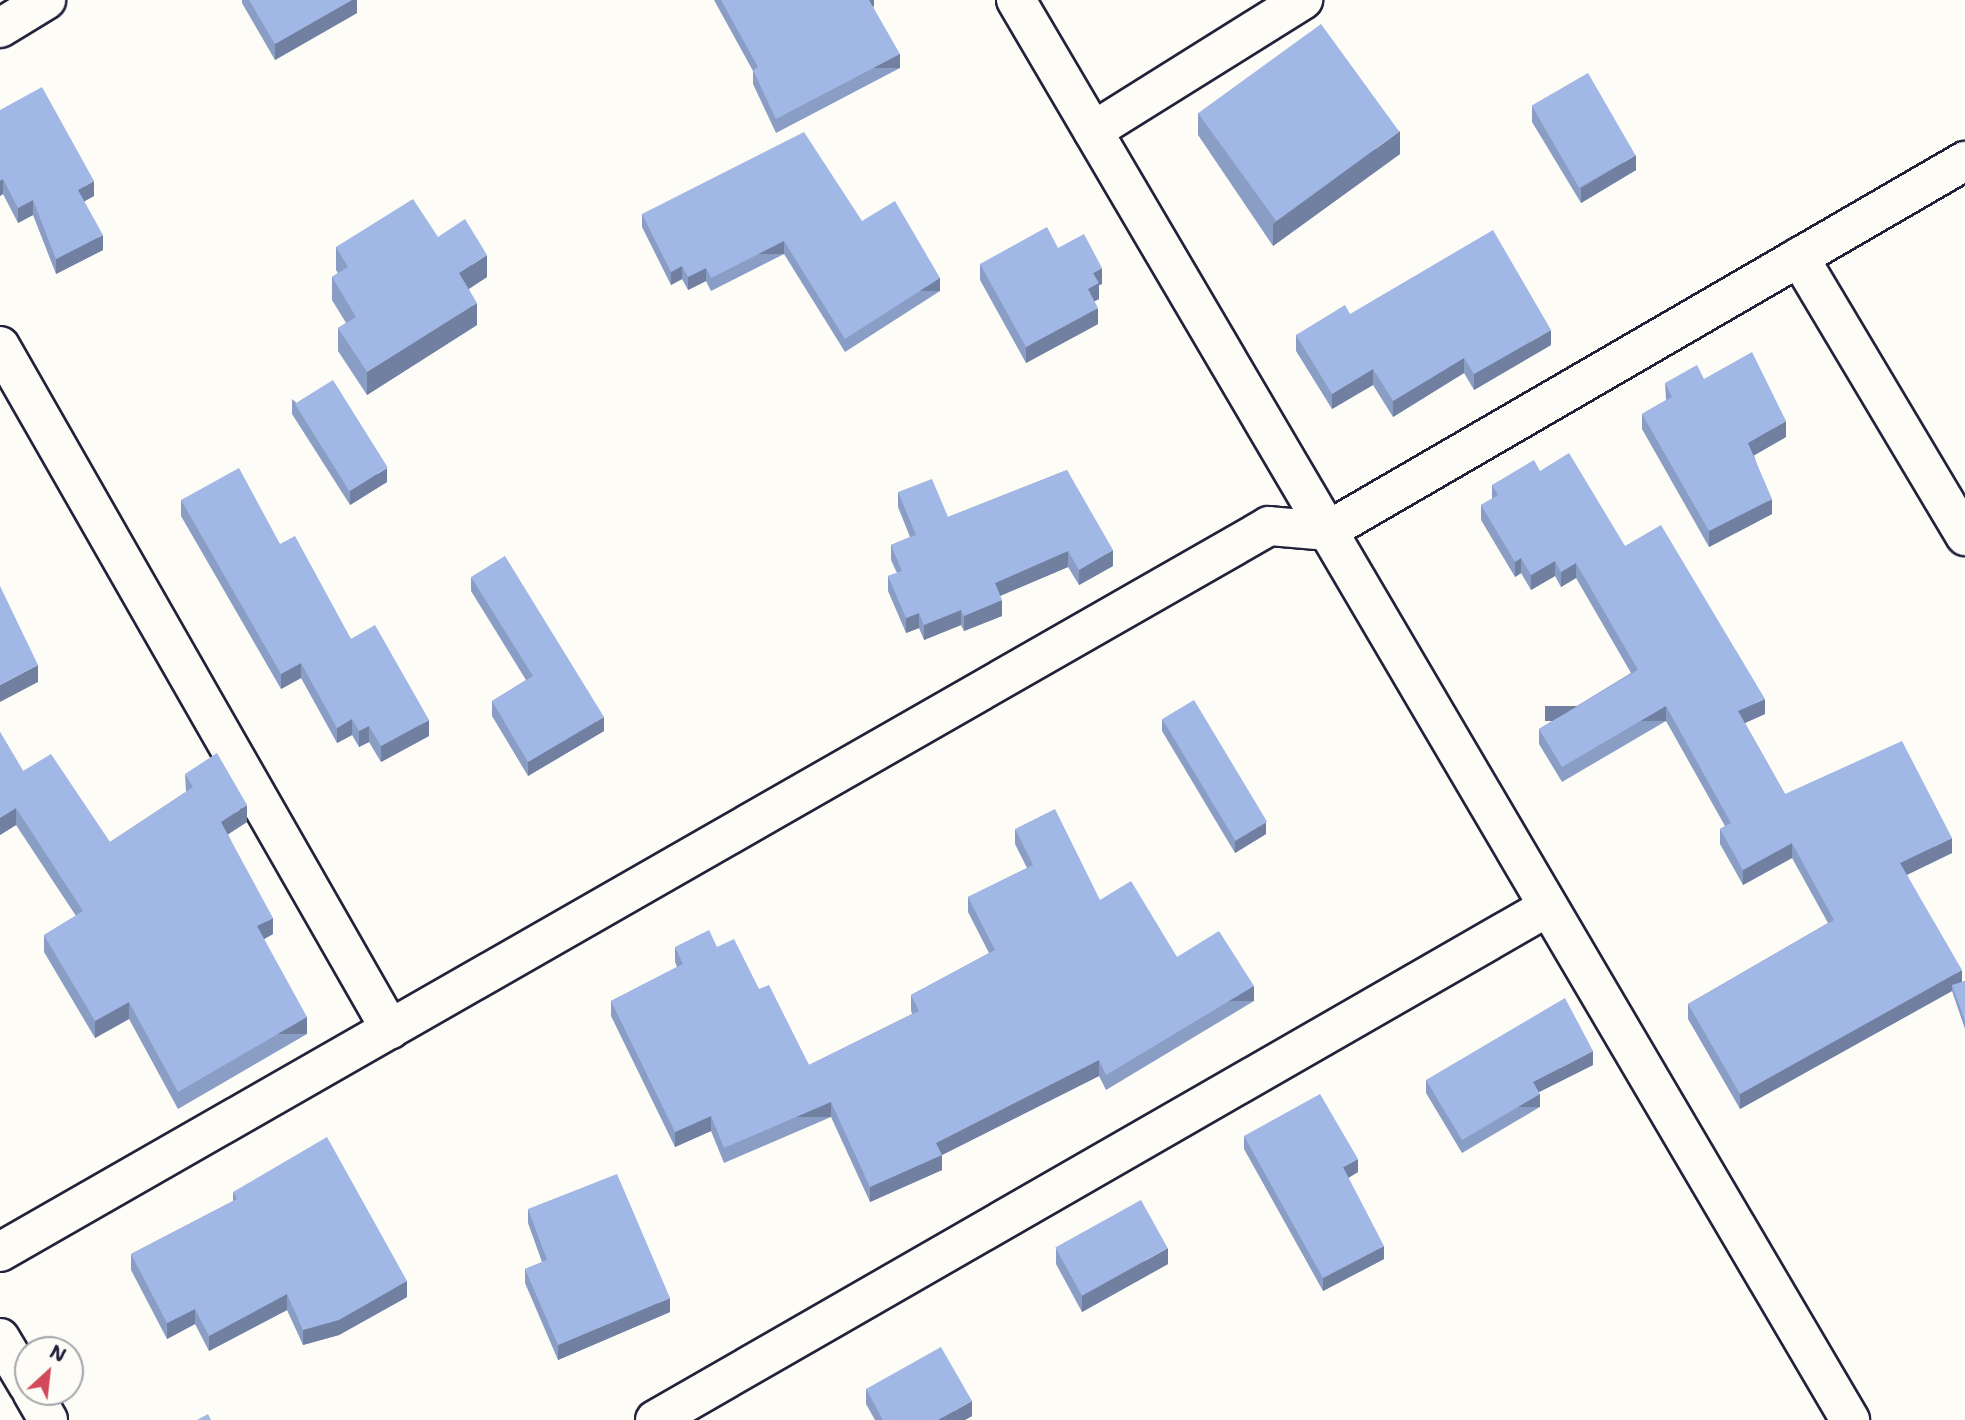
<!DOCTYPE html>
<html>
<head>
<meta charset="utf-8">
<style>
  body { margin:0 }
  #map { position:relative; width:1965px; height:1420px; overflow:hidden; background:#fdfcf7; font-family:"Shantell Sans",sans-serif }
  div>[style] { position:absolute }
  .roads { filter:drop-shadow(2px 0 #22223b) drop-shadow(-2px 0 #22223b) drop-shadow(0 2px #22223b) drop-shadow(0 -2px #22223b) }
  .minor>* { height:38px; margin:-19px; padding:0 19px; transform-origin:19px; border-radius:19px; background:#fdfcf7 }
  .wall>* { inset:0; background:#8a9dc5 }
  .shaded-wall>* { inset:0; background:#7180a0; transform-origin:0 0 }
  .building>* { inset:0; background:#a1b7e5; transform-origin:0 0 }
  span { translate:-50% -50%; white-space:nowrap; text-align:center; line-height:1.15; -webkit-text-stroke:5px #fdfcf7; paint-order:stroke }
  .north { position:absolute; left:14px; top:1336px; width:70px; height:70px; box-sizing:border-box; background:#fdfcf7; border:2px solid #a5a5ac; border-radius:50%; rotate:27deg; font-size:19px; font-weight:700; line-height:28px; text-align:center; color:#22223b }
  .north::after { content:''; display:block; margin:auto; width:24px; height:32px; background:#d1495b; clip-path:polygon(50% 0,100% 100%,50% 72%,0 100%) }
</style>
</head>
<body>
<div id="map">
  <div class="roads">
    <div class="minor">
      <div style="left:1016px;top:0;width:1647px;rotate:59.57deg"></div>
      <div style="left:0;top:28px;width:54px;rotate:-31.3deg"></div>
      <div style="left:1093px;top:131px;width:248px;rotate:-32deg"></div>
      <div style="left:1799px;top:257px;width:325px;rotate:59.2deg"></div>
      <div style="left:0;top:346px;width:787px;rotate:60.27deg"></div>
      <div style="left:0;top:1252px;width:1462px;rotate:-29.77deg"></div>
      <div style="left:1269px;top:526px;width:58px;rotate:4.9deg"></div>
      <div style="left:1327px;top:531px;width:738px;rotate:-30.11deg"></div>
      <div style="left:0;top:1338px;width:55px;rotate:59.2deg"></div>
      <div style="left:32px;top:1392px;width:32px;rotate:60deg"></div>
      <div style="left:655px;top:1420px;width:1030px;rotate:-29.88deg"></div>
    </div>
  </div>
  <div class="wall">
    <div style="clip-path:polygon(242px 0,357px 0,357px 13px,275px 60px,242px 3px)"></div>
    <div style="clip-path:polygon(714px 0,874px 0,874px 6px,873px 7px,900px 68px,776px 133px,753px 84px,753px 71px)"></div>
    <div style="clip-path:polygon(1532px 106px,1636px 170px,1581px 203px,1532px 122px)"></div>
    <div style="clip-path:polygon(0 110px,94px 196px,84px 201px,103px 250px,56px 274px,33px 215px,18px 223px,3px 194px,0 196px)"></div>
    <div style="clip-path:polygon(1198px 113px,1400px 154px,1273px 246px,1198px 135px)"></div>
    <div style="clip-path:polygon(642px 214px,862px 221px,940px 291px,845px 352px,784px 254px,711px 291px,706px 281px,688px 290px,682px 279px,671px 285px,642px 227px)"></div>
    <div style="clip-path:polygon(438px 237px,487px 277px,469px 289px,477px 325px,367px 395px,338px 351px,338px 328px,346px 323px,332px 300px,332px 277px,338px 273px,336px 270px,336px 247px)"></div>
    <div style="clip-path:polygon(1058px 248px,1102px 284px,1099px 285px,1099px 299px,1094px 301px,1098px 324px,1026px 363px,980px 280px,980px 264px)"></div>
    <div style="clip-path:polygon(1350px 314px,1551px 345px,1474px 390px,1464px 373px,1393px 417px,1373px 385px,1332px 409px,1296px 351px,1296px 335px)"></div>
    <div style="clip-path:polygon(1704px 379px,1786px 437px,1754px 455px,1772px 514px,1709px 547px,1642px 429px,1642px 414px,1666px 400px,1665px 383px)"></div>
    <div style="clip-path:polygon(292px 399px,387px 482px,350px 505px,292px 414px)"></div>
    <div style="clip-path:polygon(1067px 470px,1113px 566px,1079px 585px,1068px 567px,1000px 596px,1002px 616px,964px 631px,961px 625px,924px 640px,919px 628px,906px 633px,888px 591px,888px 576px,897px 573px,891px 560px,891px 545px,910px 537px,898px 507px,898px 492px,948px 517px)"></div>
    <div style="clip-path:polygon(1540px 471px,1625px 546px,1765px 714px,1745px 723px,1785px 794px,1952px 853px,1907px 875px,1962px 982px,1965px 981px,1965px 1029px,1952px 991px,1740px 1109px,1688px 1019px,1688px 1004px,1828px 923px,1792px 858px,1743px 885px,1720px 844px,1720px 829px,1725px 826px,1666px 721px,1562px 782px,1539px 744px,1539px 729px,1631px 673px,1576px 578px,1561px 587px,1555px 576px,1531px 590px,1521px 573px,1515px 577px,1481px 520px,1481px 505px,1492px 499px,1492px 485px)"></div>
    <div style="clip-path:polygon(181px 500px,280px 544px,351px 639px,429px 736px,381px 762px,369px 742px,359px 747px,352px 735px,337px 743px,301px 678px,281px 689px,181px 516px)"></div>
    <div style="clip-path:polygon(471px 577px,604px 731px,528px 776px,492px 716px,492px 701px,526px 680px,471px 591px)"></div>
    <div style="clip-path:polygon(1162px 719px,1266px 834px,1235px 853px,1162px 731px)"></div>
    <div style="clip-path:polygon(0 732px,23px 771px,110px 842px,186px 792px,185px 774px,247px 822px,228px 834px,273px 934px,264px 939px,307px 1034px,178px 1109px,129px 1019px,95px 1038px,44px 952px,44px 935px,76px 916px,16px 825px,0 835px)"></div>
    <div style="clip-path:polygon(1015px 829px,1100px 900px,1177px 957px,1254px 1001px,1106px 1090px,1099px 1076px,942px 1155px,942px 1170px,870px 1202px,831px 1117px,724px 1163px,711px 1131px,675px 1147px,611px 1016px,611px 1001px,677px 967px,675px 962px,675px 947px,717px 947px,759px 989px,809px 1065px,912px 1014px,911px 1010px,911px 995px,989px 953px,968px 912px,968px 897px,1027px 868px,1015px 844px)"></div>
    <div style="clip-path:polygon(1593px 1065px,1539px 1092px,1540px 1107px,1462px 1153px,1426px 1093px,1426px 1080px)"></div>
    <div style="clip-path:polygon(1244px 1136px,1358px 1172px,1348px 1178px,1384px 1259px,1323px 1291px,1244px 1149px)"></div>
    <div style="clip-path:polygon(233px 1192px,407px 1297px,339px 1335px,303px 1345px,287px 1310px,209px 1351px,195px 1324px,167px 1339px,131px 1270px,131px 1254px,233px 1201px)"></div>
    <div style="clip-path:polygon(528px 1209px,670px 1312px,558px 1360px,525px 1283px,525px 1269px,542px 1262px,528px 1223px)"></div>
    <div style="clip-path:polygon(1056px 1249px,1168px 1264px,1082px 1312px,1056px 1264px)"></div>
    <div style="clip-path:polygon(866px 1389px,972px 1416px,965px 1420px,875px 1420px,866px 1404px)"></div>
  </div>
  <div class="shaded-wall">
    <div style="clip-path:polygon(352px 0,357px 0,357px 13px,275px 60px,275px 44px)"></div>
    <div style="clip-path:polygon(867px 0,874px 0,874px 6px,867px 10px)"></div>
    <div style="left:900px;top:54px;width:14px;height:140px;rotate:90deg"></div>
    <div style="clip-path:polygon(1400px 131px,1400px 154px,1273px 246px,1273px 224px)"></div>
    <div style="clip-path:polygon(1636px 155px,1636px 170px,1581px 203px,1581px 188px)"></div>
    <div style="clip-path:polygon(3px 179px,3px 194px,0 196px,0 181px)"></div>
    <div style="clip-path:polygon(94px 181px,94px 196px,78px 205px,78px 190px)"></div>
    <div style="clip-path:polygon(33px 200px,33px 215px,18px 223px,18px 208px)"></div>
    <div style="clip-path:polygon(103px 235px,103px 250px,56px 274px,56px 259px)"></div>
    <div style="left:784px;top:241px;width:13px;height:82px;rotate:90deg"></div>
    <div style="clip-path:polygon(487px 255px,487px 277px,459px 295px,459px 273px)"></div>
    <div style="clip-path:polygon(682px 266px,682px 279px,671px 285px,671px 272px)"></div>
    <div style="clip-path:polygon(706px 268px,706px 281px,688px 290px,688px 277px)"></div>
    <div style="clip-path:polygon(1102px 268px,1102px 284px,1099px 285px,1099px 299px,1088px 305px,1088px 289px,1093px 273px)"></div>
    <div style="left:940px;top:278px;width:13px;height:113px;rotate:90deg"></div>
    <div style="clip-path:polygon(477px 303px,477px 325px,367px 395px,367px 372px)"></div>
    <div style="clip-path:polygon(1098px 308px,1098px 324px,1026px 363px,1026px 347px)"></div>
    <div style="clip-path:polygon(1551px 330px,1551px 345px,1474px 390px,1474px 374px)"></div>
    <div style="clip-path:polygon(1464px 358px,1464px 373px,1393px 417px,1393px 401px)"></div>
    <div style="clip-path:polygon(1373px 369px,1373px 385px,1332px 409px,1332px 394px)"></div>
    <div style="clip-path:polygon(1786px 421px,1786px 437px,1748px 459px,1748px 443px)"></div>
    <div style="clip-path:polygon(387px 468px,387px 482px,350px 505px,350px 491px)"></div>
    <div style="clip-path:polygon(1772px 499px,1772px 514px,1709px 547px,1709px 531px)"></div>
    <div style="clip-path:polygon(1113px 550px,1113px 566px,1079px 585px,1079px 570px)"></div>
    <div style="clip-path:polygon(1068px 551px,1068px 567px,995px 598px,995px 583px)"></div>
    <div style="clip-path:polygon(1521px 558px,1521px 573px,1515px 577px,1515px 562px)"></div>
    <div style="clip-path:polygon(1555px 561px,1555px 576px,1531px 590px,1531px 575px)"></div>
    <div style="clip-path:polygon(1576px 563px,1576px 578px,1561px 587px,1561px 572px)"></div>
    <div style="clip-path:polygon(1002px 600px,1002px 616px,964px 631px,964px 616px)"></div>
    <div style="clip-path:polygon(961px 610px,961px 625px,924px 640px,924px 625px)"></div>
    <div style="clip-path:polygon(919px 613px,919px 628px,906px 633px,906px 618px)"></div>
    <div style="clip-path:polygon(301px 663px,301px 678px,281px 689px,281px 674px)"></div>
    <div style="clip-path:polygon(38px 665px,38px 682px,0 702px,0 685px)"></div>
    <div style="clip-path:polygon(1765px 699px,1765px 714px,1738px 726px,1738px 711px)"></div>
    <div style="left:1666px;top:706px;width:15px;height:121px;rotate:90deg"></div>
    <div style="clip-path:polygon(604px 717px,604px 731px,528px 776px,528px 762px)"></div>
    <div style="clip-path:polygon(352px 719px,352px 735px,337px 743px,337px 728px)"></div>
    <div style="clip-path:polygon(429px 720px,429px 736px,381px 762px,381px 746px)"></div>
    <div style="clip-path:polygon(369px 726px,369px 742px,359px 747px,359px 731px)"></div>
    <div style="clip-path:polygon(247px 805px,247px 822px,221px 839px,221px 822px)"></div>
    <div style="clip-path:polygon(16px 808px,16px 825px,0 835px,0 818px)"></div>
    <div style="clip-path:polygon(1266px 822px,1266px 834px,1235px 853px,1235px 841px)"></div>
    <div style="clip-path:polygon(1952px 838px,1952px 853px,1900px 878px,1900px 863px)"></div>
    <div style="clip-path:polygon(1792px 843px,1792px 858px,1743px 885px,1743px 870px)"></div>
    <div style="clip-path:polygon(273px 918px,273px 934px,257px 943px,257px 926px)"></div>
    <div style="clip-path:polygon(1962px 970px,1962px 985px,1952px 985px,1952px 991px,1740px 1109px,1740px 1094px)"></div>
    <div style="left:1254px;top:986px;width:15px;height:173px;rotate:90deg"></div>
    <div style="clip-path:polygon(129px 1002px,129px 1019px,95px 1038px,95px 1021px)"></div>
    <div style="left:307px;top:1017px;width:17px;height:149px;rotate:90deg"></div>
    <div style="clip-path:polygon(1593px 1051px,1593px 1065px,1533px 1095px,1533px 1082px)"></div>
    <div style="clip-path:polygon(1099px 1060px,1099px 1076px,942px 1155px,942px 1170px,870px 1202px,870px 1187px,936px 1143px)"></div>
    <div style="left:1540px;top:1094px;width:13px;height:91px;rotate:90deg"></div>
    <div style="left:831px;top:1102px;width:15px;height:116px;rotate:90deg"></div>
    <div style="clip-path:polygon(711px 1116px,711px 1131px,675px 1147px,675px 1132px)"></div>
    <div style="clip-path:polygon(1358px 1159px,1358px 1172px,1343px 1181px,1343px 1167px)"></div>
    <div style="clip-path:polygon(1384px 1246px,1384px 1259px,1323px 1291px,1323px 1278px)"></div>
    <div style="clip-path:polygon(1168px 1248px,1168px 1264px,1082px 1312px,1082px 1296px)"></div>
    <div style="clip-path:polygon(407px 1281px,407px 1297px,339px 1335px,303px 1345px,303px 1330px)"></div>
    <div style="clip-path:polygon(287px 1294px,287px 1310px,209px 1351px,209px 1336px)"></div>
    <div style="clip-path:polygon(670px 1298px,670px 1312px,558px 1360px,558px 1345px)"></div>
    <div style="clip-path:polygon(195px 1309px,195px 1324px,167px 1339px,167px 1323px)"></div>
    <div style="clip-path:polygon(972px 1401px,972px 1416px,965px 1420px,938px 1420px)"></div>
  </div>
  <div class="building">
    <div style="clip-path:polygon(249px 0,352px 0,275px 44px)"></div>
    <div style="clip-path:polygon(721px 0,869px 0,900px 54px,776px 119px,753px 70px,758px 67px)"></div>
    <div style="left:1321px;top:24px;width:133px;height:152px;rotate:54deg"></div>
    <div style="left:1588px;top:73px;width:95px;height:65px;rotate:60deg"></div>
    <div style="clip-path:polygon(42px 87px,94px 181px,78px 190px,103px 235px,56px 259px,33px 200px,18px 208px,3px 179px,0 181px,0 110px)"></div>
    <div style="clip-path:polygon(804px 132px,862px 221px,895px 201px,940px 278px,845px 339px,784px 241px,711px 278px,706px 268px,688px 277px,682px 266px,671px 272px,642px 214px)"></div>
    <div style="clip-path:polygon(413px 199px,438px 237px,465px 219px,487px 255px,459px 273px,477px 303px,367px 372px,338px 328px,356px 317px,332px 277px,348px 267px,336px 247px)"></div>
    <div style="clip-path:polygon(1047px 227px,1058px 248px,1084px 234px,1102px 268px,1093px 273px,1099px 283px,1088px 289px,1098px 308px,1026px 347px,980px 264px)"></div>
    <div style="clip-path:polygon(1493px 230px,1551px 330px,1474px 374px,1464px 358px,1393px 401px,1373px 369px,1332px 394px,1296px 335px,1345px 305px,1350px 314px)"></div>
    <div style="clip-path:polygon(1752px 352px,1786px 421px,1748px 443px,1772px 499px,1709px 531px,1642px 414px,1672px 397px,1665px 383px,1697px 365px,1704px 379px)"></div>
    <div style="left:333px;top:380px;width:103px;height:45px;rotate:58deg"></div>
    <div style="clip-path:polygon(1569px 453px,1625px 546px,1661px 525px,1765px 699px,1738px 711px,1785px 794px,1902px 741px,1952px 838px,1900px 863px,1962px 970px,1740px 1094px,1688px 1004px,1834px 920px,1792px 843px,1743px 870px,1720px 829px,1731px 823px,1666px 706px,1562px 767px,1539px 729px,1638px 670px,1576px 563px,1561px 572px,1555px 561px,1531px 575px,1521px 558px,1515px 562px,1481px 505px,1498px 495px,1492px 485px,1534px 460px,1540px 471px)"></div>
    <div style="clip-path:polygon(239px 468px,280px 544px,295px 536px,351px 639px,375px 625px,429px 720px,381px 746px,369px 726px,359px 731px,352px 719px,337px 728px,301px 663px,281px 674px,181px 500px)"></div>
    <div style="clip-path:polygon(1067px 470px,1113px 550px,1079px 570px,1068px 551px,995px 583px,1002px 600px,964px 616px,961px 610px,924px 625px,919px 613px,906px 618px,888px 576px,902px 571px,891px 545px,916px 535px,898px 492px,932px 479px,948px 517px)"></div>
    <div style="clip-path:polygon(505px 556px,604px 717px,528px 762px,492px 701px,533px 676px,471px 577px)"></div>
    <div style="clip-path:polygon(0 586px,38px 665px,0 685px)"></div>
    <div style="left:1194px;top:700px;width:142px;height:37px;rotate:59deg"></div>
    <div style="clip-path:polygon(0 732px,23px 771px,51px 754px,110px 842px,193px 787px,185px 774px,217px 753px,247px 805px,221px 822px,273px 918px,257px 926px,307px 1017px,178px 1092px,129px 1002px,95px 1021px,44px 935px,83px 911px,16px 808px,0 818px)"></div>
    <div style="clip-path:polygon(1055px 809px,1100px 900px,1131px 881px,1177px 957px,1219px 931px,1254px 986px,1106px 1075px,1099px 1060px,936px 1143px,942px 1155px,870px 1187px,831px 1102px,724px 1148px,711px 1116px,675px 1132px,611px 1001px,683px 964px,675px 947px,709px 930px,717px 947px,734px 939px,759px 989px,769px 985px,809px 1065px,919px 1011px,911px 995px,995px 950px,968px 897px,1033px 865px,1015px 829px)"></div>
    <div style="clip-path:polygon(1965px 981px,1965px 1021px,1952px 985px)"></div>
    <div style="clip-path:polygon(1565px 998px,1593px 1051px,1533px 1082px,1540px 1094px,1462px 1140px,1426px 1080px)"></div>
    <div style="clip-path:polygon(1320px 1094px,1358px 1159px,1343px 1167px,1384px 1246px,1323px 1278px,1244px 1136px)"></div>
    <div style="clip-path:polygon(327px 1137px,407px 1281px,339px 1320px,303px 1330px,287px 1294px,209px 1336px,195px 1309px,167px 1323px,131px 1254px,237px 1199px,233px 1192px)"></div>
    <div style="clip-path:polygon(617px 1174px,670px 1298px,558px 1345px,525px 1269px,547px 1260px,528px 1209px)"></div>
    <div style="left:1141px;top:1200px;width:55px;height:98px;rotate:61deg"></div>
    <div style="clip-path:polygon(941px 1347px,972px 1401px,938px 1420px,883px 1420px,866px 1389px)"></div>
    <div style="clip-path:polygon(208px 1414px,211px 1420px,197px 1420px)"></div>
  </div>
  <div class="north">N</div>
</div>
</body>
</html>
